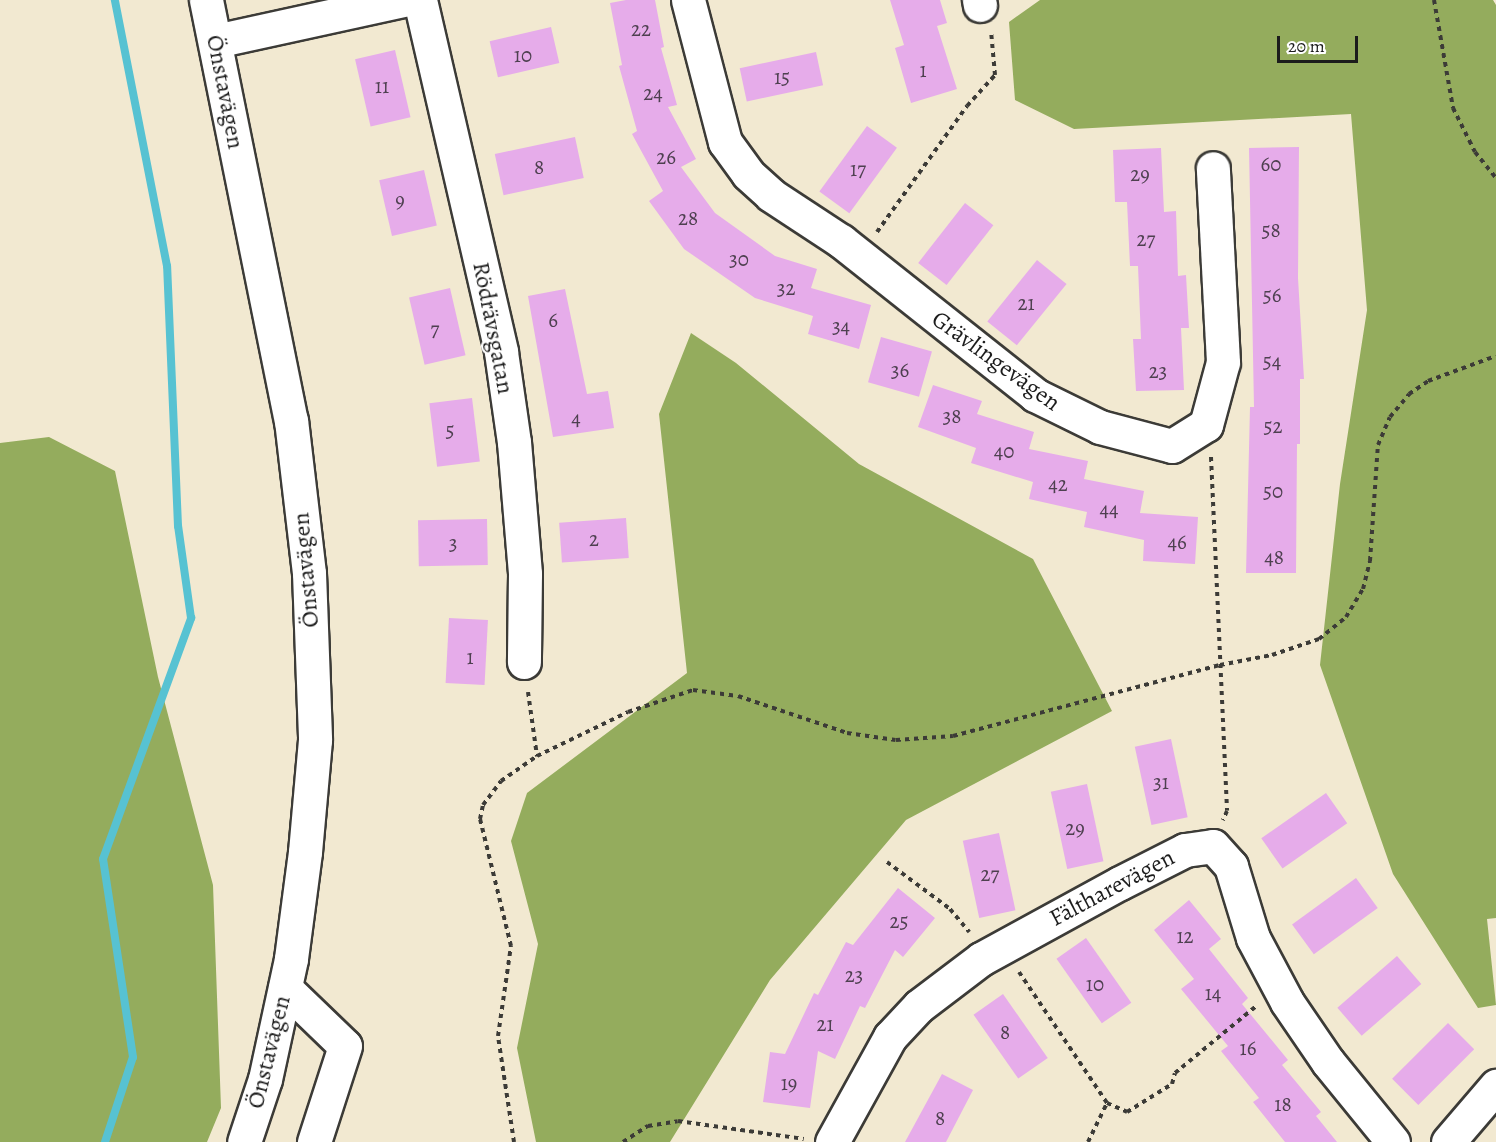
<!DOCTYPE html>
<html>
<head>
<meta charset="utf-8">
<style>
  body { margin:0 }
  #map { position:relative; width:1496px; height:1142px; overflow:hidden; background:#f2e9d1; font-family:Alegreya,serif }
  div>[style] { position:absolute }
  .forest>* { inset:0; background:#94ac5d }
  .stream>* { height:8px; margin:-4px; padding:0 4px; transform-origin:4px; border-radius:4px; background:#57c2d2 }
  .building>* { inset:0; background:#e6acea; transform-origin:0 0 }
  .path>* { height:4px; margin-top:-2px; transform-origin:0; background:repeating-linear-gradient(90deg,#3c3b37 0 4.5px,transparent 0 9px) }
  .roads { filter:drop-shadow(2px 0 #3c3b37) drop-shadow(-2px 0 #3c3b37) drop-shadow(0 2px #3c3b37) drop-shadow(0 -2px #3c3b37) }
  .minor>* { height:33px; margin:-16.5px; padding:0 16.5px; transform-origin:16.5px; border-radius:16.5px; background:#fff }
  span { translate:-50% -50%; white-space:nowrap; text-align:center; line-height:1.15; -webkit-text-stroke:4.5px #fff; paint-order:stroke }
  .number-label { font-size:21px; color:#4e4050 }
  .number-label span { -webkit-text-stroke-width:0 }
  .street-label { font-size:24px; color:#1c1c1c }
  .scale { position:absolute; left:1277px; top:36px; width:81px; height:27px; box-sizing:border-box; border:3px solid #1c1c1c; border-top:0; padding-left:8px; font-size:18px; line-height:21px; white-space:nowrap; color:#1c1c1c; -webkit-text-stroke:4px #fff; paint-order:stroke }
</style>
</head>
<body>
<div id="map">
  <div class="forest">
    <div style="clip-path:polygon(1040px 0,1493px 0,1496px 5px,1496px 918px,1487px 919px,1496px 1005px,1478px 1008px,1393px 874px,1320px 665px,1340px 484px,1367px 310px,1351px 114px,1074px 129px,1015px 100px,1009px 22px)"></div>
    <div style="clip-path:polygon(691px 333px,736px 363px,859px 464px,1033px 559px,1112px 711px,906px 820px,770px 980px,670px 1142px,536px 1142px,517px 1048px,538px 944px,511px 841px,527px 793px,687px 673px,659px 414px)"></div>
    <div style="clip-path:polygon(49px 437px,115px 471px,158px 677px,213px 885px,221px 1108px,207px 1142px,0 1142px,0 443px)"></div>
  </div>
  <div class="stream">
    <div style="left:105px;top:1142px;width:89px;rotate:-71.8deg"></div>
    <div style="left:133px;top:1057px;width:200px;rotate:-98.6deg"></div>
    <div style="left:103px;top:859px;width:257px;rotate:-69.9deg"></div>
    <div style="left:191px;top:618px;width:93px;rotate:-98deg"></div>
    <div style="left:178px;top:526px;width:260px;rotate:-92.4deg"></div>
    <div style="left:167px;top:266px;width:271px;rotate:-101.1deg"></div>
  </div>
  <div class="building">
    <div style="clip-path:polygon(626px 0,655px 0,664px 47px,661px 48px,677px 105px,668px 107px,696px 159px,681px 167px,715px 213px,775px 256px,817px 269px,811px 288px,871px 305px,859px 349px,808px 334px,813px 316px,755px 298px,684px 249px,649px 201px,663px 191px,632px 134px,637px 131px,619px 66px,622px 65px,610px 3px)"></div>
    <div style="clip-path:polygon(890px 0,940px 0,947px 23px,937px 26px,957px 89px,911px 103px,895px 48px,904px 45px)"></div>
    <div style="left:551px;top:27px;width:37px;height:63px;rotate:77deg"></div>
    <div style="left:395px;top:50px;width:69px;height:41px;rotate:77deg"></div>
    <div style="left:816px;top:52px;width:34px;height:78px;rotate:78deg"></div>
    <div style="left:867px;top:126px;width:37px;height:81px;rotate:36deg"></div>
    <div style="left:575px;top:137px;width:42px;height:82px;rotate:78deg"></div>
    <div style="clip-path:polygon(1299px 147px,1298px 278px,1304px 379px,1300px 379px,1300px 444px,1297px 444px,1296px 573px,1246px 573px,1250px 407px,1254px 407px,1249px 148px)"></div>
    <div style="clip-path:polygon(1161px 148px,1164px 212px,1176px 211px,1178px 276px,1186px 275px,1189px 328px,1181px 328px,1184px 390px,1136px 391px,1133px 339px,1141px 339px,1138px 266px,1130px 266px,1127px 202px,1115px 202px,1113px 150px)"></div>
    <div style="left:424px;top:170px;width:57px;height:46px;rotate:77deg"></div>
    <div style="left:965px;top:203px;width:36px;height:76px;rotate:38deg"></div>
    <div style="left:1037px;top:260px;width:38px;height:79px;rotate:39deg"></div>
    <div style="left:450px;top:288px;width:69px;height:42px;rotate:77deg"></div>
    <div style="clip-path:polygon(565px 289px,587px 394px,608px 391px,614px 428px,553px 437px,528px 296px)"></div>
    <div style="left:881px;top:337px;width:53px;height:47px;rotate:16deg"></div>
    <div style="clip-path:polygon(933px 385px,982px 401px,977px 414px,1034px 432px,1029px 449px,1088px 461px,1084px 479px,1144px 491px,1140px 513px,1198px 517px,1195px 564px,1143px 561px,1144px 540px,1084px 527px,1087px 512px,1029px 499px,1033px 482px,971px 463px,976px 448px,918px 427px)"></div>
    <div style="left:472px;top:398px;width:64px;height:43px;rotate:83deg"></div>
    <div style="left:626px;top:518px;width:40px;height:67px;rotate:86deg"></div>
    <div style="left:487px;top:519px;width:46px;height:69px;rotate:89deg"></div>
    <div style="left:449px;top:618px;width:39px;height:65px;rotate:3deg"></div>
    <div style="left:1171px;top:739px;width:80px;height:37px;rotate:78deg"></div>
    <div style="left:1087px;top:784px;width:79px;height:37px;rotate:78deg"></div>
    <div style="left:1326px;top:793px;width:37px;height:79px;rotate:55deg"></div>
    <div style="left:999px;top:833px;width:79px;height:37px;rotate:78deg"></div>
    <div style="left:1356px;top:878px;width:37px;height:79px;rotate:54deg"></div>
    <div style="clip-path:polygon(898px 888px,935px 918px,903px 957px,895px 950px,865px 1008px,860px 1006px,835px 1059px,818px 1051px,810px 1108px,763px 1102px,770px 1052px,785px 1054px,814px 993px,818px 995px,846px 942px,853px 945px)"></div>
    <div style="clip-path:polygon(1189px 900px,1221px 939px,1209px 949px,1248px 998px,1242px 1004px,1288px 1060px,1282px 1065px,1321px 1112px,1316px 1116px,1337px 1142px,1285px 1142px,1253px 1102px,1259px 1098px,1221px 1051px,1228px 1046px,1181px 989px,1194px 979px,1154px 930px)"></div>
    <div style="left:1086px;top:938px;width:79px;height:36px;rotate:55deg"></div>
    <div style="left:1397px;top:956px;width:37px;height:79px;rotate:49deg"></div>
    <div style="left:1003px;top:994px;width:78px;height:36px;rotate:55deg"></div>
    <div style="left:1448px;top:1023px;width:37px;height:79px;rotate:45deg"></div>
    <div style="clip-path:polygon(942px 1074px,973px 1090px,946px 1142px,905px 1142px)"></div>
  </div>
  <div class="path">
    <div style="left:1434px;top:0;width:110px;rotate:80deg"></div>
    <div style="left:1453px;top:108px;width:49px;rotate:63.4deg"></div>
    <div style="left:1475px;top:152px;width:33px;rotate:51deg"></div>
    <div style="left:877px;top:232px;width:155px;rotate:-54.5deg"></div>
    <div style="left:967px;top:106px;width:42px;rotate:-47.9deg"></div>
    <div style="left:995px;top:75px;width:44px;rotate:-95.2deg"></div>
    <div style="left:1211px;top:457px;width:354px;rotate:87.4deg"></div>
    <div style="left:1227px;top:811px;width:10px;rotate:114deg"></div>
    <div style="left:528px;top:692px;width:65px;rotate:82deg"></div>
    <div style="left:887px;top:862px;width:79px;rotate:36.7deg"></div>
    <div style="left:950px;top:909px;width:30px;rotate:50deg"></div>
    <div style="left:1019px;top:972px;width:158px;rotate:56.1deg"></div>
    <div style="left:514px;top:1142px;width:107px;rotate:-98.6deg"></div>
    <div style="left:498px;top:1036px;width:91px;rotate:-81.8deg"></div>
    <div style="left:511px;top:946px;width:131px;rotate:-103.7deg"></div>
    <div style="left:480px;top:819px;width:14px;rotate:-78deg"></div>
    <div style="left:483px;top:805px;width:30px;rotate:-53deg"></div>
    <div style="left:501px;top:781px;width:44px;rotate:-34.8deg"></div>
    <div style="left:537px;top:756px;width:101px;rotate:-25.8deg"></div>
    <div style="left:628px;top:712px;width:69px;rotate:-18.7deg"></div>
    <div style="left:693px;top:690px;width:45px;rotate:7.6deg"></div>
    <div style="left:738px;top:696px;width:115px;rotate:18.7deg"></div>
    <div style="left:847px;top:733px;width:49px;rotate:8.1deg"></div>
    <div style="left:896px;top:740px;width:57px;rotate:-4deg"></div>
    <div style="left:953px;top:736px;width:276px;rotate:-14.9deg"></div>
    <div style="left:1220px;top:665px;width:53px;rotate:-10.9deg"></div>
    <div style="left:1272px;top:655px;width:50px;rotate:-18.8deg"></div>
    <div style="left:1319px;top:639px;width:35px;rotate:-39deg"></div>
    <div style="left:1346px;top:617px;width:33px;rotate:-59deg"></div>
    <div style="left:1363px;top:589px;width:29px;rotate:-76deg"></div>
    <div style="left:1370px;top:561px;width:116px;rotate:-86.1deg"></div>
    <div style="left:1378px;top:445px;width:30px;rotate:-67deg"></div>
    <div style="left:1390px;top:417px;width:30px;rotate:-50deg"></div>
    <div style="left:1409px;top:394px;width:23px;rotate:-34deg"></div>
    <div style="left:1428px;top:381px;width:72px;rotate:-20.2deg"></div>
    <div style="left:623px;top:1142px;width:30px;rotate:-33deg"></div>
    <div style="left:648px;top:1126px;width:30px;rotate:-9deg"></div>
    <div style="left:678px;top:1121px;width:127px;rotate:8.1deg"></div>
    <div style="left:1088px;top:1142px;width:43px;rotate:-64deg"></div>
    <div style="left:1107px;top:1103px;width:22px;rotate:24deg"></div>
    <div style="left:1127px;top:1112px;width:53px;rotate:-31.9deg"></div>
    <div style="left:1172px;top:1084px;width:11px;rotate:-75deg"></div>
    <div style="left:1175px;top:1073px;width:104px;rotate:-39.5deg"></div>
  </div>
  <div class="roads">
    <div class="minor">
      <div style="left:206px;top:0;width:429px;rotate:78.6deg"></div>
      <div style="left:291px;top:420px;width:154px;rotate:83.3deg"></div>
      <div style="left:309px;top:573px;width:167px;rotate:87.9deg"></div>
      <div style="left:315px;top:740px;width:112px;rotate:95.1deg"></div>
      <div style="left:305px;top:852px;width:108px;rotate:97.5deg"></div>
      <div style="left:291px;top:959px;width:123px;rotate:102.2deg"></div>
      <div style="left:265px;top:1079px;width:66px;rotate:108.4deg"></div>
      <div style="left:420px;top:0;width:361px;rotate:77deg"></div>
      <div style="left:501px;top:352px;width:91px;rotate:81.8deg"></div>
      <div style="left:514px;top:442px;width:132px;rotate:85.2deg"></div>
      <div style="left:525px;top:574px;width:88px;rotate:90.7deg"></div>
      <div style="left:688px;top:0;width:147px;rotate:75.4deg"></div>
      <div style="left:725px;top:142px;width:39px;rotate:54deg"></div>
      <div style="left:748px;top:174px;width:31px;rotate:42deg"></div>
      <div style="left:771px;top:195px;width:84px;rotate:33.3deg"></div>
      <div style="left:841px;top:241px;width:248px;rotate:38.4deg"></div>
      <div style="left:1035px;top:395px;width:72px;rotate:26.2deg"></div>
      <div style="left:1100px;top:427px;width:74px;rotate:14.8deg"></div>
      <div style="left:1172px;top:446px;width:40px;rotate:-32deg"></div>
      <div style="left:1206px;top:425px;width:65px;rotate:-74.9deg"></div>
      <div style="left:1223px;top:362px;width:194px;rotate:-93deg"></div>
      <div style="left:979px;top:0;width:5px;rotate:79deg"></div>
      <div style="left:215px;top:41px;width:192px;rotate:-12.3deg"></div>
      <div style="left:285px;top:988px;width:83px;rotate:44deg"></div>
      <div style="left:345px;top:1046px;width:101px;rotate:107.9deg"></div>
      <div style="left:832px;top:1142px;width:120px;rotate:-61.1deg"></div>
      <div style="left:890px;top:1037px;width:42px;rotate:-46.9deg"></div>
      <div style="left:919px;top:1006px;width:78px;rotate:-37.2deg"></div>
      <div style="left:981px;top:959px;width:158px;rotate:-28.7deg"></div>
      <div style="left:1120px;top:883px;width:73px;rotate:-26.9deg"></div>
      <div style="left:1185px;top:850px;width:28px;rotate:-8deg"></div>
      <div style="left:1213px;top:846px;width:27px;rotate:48deg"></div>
      <div style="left:1231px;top:866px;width:75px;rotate:73deg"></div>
      <div style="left:1253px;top:938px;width:72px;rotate:62deg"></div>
      <div style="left:1287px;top:1002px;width:73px;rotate:55.7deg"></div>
      <div style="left:1328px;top:1062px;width:103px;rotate:50.9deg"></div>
      <div style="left:1448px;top:1142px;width:74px;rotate:-49.4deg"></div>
    </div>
  </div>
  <div class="number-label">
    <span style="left:641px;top:29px">22</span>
    <span style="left:523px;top:55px">10</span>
    <span style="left:923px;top:70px">1</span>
    <span style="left:782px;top:77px">15</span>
    <span style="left:382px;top:86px">11</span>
    <span style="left:653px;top:93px">24</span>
    <span style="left:666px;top:157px">26</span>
    <span style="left:1271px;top:164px">60</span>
    <span style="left:539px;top:167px">8</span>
    <span style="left:858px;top:169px">17</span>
    <span style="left:1140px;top:174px">29</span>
    <span style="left:400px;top:200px">9</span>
    <span style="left:688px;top:218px">28</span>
    <span style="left:1271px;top:230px">58</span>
    <span style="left:1146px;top:239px">27</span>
    <span style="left:739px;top:259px">30</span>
    <span style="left:786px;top:288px">32</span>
    <span style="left:1272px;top:295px">56</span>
    <span style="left:1026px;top:303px">21</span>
    <span style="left:553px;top:320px">6</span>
    <span style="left:841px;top:326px">34</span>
    <span style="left:435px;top:329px">7</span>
    <span style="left:1272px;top:361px">54</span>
    <span style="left:900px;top:370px">36</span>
    <span style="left:1158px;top:371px">23</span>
    <span style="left:952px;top:416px">38</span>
    <span style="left:576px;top:418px">4</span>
    <span style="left:1273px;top:426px">52</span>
    <span style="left:450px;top:430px">5</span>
    <span style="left:1004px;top:451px">40</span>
    <span style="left:1058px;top:484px">42</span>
    <span style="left:1273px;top:491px">50</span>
    <span style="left:1109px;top:509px">44</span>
    <span style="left:594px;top:539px">2</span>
    <span style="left:1177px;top:542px">46</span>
    <span style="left:453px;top:543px">3</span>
    <span style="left:1274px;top:557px">48</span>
    <span style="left:470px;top:657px">1</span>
    <span style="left:1161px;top:782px">31</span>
    <span style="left:1075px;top:828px">29</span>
    <span style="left:990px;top:874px">27</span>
    <span style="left:899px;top:921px">25</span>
    <span style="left:1185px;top:936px">12</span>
    <span style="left:854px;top:975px">23</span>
    <span style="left:1095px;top:984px">10</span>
    <span style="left:1213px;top:993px">14</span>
    <span style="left:825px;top:1024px">21</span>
    <span style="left:1005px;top:1032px">8</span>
    <span style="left:1248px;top:1048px">16</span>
    <span style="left:789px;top:1083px">19</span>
    <span style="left:1283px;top:1104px">18</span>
    <span style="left:940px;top:1118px">8</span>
  </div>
  <div class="street-label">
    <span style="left:225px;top:92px;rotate:79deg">Önstavägen</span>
    <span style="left:493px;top:328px;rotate:79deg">Rödrävsgatan</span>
    <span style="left:996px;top:361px;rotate:36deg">Grävlingevägen</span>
    <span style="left:306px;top:570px;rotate:-95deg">Önstavägen</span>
    <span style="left:1112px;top:888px;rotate:-28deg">Fältharevägen</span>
    <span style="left:269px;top:1052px;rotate:-76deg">Önstavägen</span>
  </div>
  <div class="scale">20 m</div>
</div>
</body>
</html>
